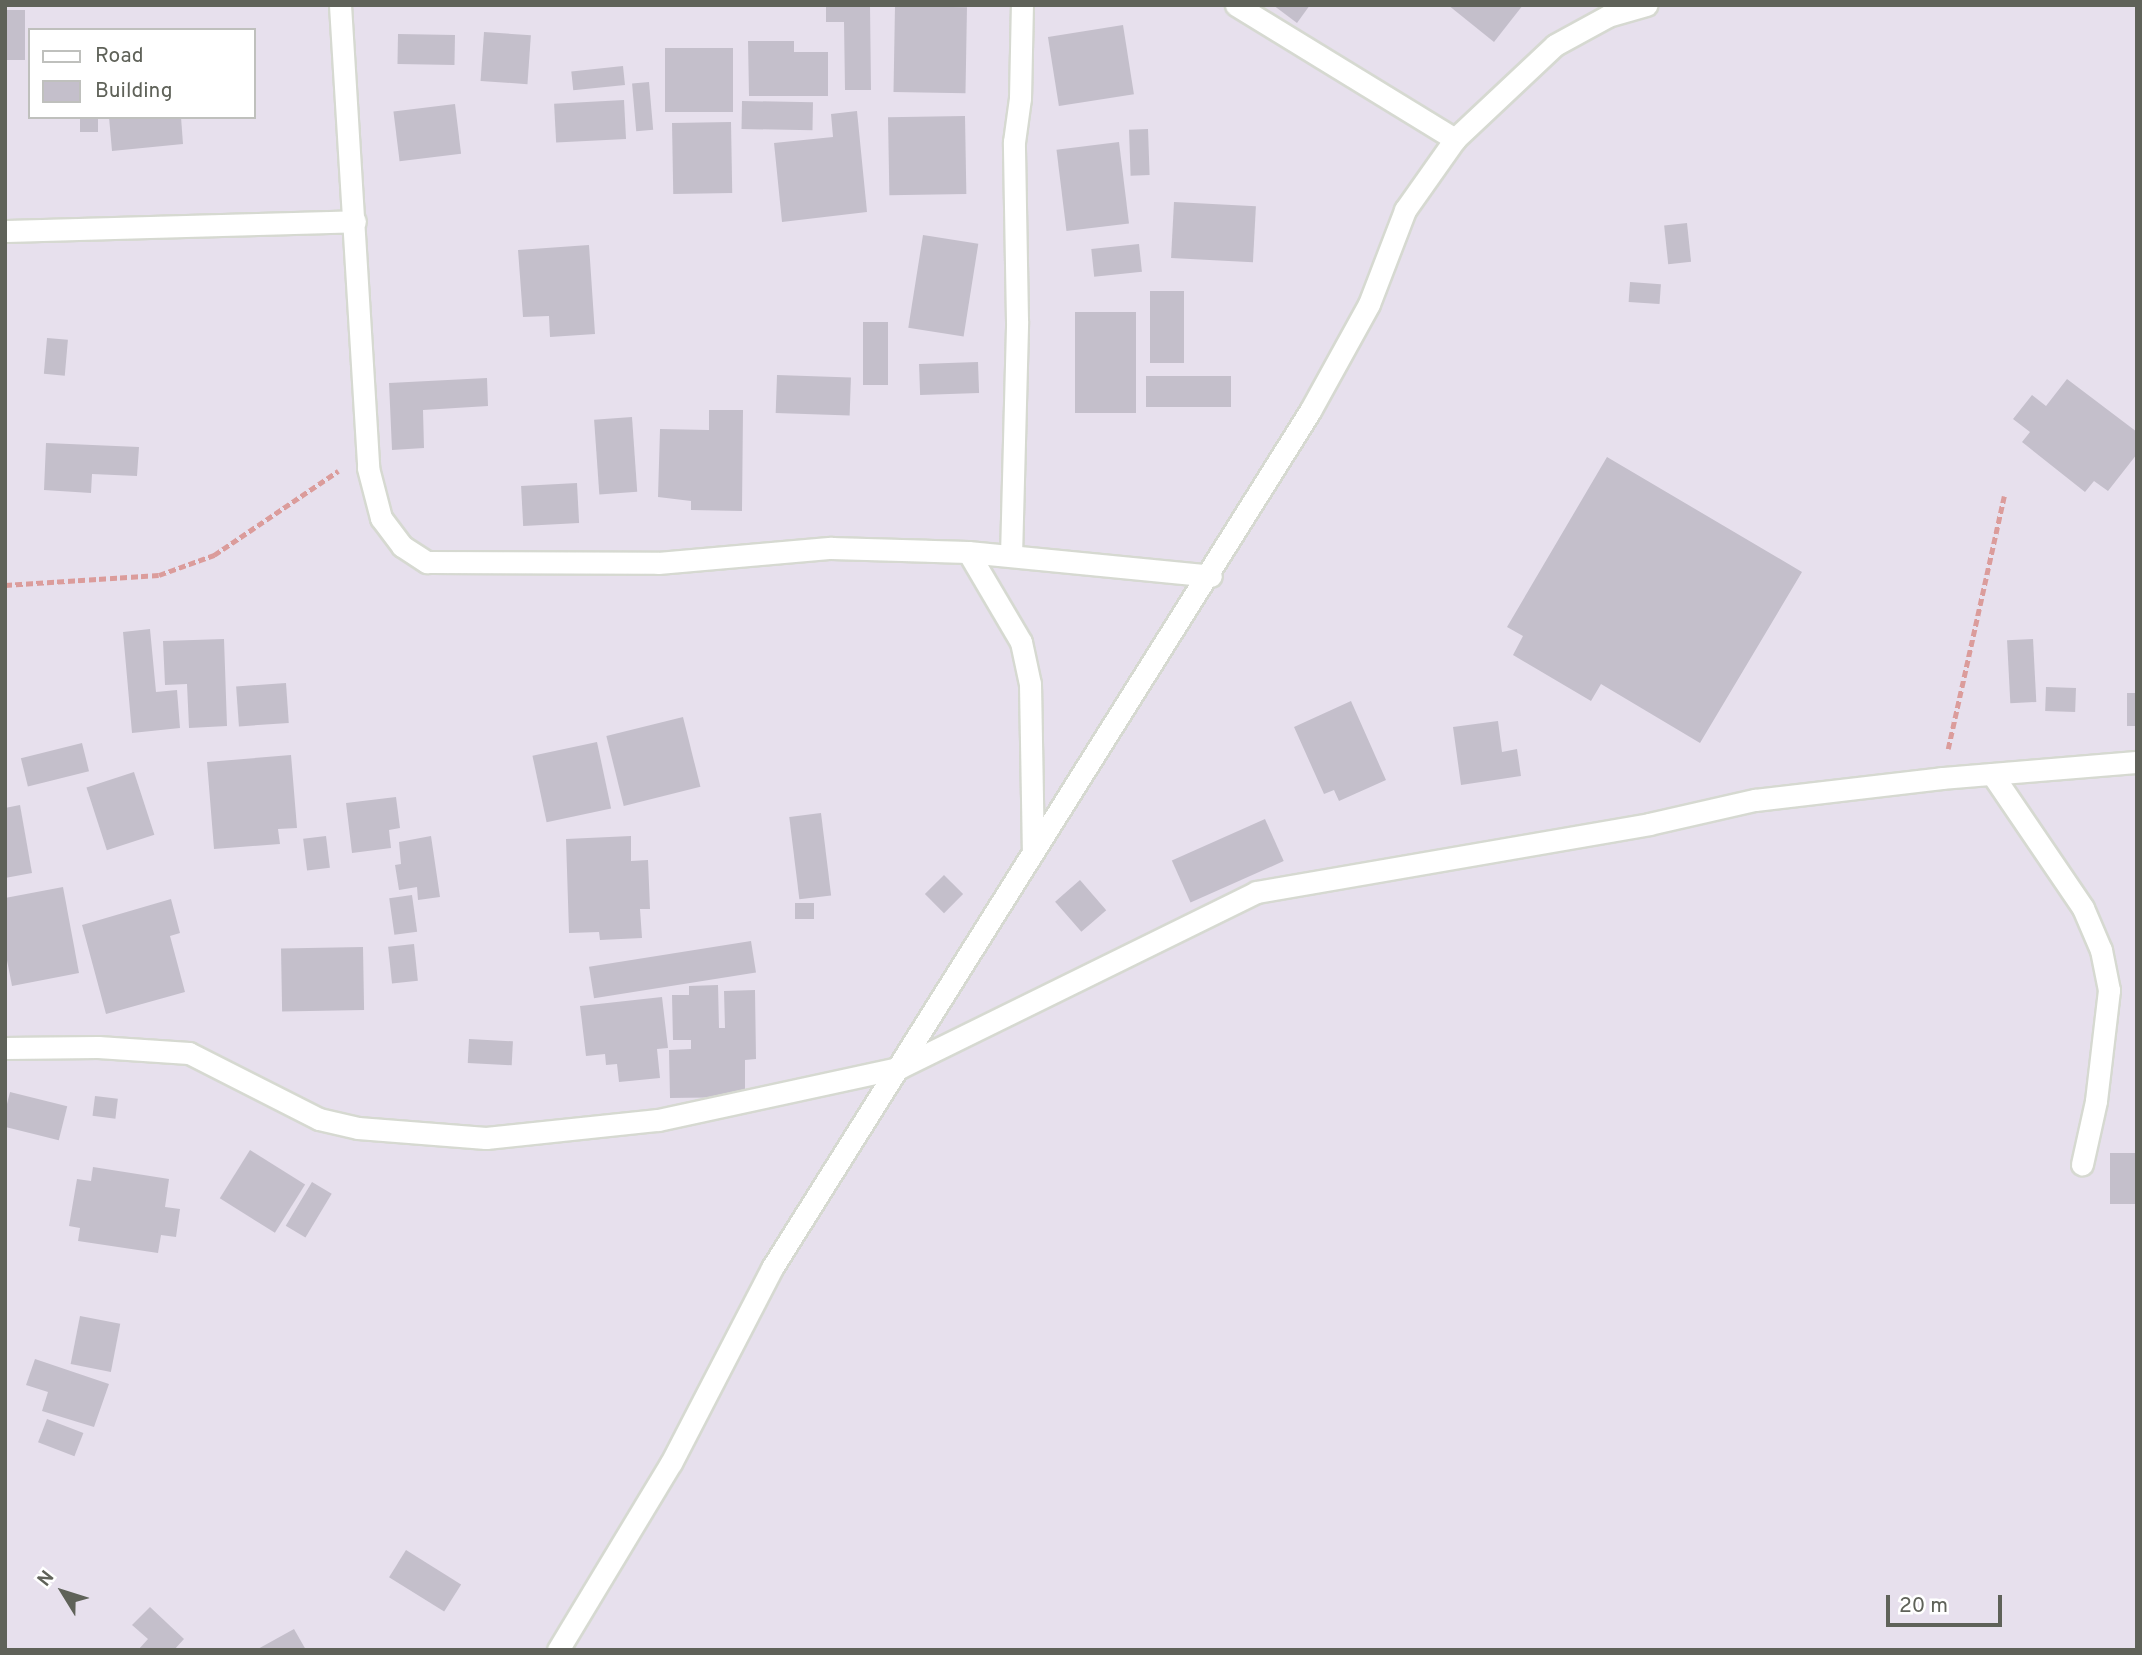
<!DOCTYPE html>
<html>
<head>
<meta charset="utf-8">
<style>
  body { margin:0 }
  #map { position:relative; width:2142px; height:1655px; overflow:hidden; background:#e7e0ed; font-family:Overpass,sans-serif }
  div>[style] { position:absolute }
  .building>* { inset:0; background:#c4bfcb; transform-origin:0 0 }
  .path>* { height:4.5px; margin-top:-2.25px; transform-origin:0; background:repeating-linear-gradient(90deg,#db9c9b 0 7px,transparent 0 10.5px) }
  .roads { filter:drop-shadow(2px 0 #d6d9d1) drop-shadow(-2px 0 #d6d9d1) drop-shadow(0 2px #d6d9d1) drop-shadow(0 -2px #d6d9d1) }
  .minor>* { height:21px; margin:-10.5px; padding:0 10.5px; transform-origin:10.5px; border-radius:10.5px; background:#fff }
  span { translate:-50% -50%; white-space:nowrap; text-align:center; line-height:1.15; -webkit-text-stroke:6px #fff; paint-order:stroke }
  .frame { position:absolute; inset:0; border:7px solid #5f6259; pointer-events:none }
  .legend { position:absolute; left:28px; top:28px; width:228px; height:91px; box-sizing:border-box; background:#fff; border:2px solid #bfc0bd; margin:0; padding:9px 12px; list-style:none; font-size:21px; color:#5f6259 }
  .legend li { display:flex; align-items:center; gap:14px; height:35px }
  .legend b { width:35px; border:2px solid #bfc0bd }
  .north { position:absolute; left:28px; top:1557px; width:70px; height:70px; -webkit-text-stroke:5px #fff; paint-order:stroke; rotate:308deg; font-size:19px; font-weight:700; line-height:28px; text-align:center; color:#5f6259 }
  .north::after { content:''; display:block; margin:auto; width:24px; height:32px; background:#5f6259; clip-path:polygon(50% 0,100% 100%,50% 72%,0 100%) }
  .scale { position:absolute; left:1886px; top:1595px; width:116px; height:32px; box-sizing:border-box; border:4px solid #5f6259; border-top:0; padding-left:9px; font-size:21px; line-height:24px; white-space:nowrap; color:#5f6259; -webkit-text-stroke:5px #fff; paint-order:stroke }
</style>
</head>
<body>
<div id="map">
  <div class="building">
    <div style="clip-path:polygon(826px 5px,870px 5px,871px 90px,845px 90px,844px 22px,826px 22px)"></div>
    <div style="clip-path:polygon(1273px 5px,1310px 5px,1297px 23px)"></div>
    <div style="clip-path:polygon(1448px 5px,1523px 5px,1494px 42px)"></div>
    <div style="left:895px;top:6px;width:72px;height:86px;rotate:1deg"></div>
    <div style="left:5px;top:10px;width:20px;height:50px"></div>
    <div style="left:1123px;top:25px;width:70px;height:76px;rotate:81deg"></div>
    <div style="left:484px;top:32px;width:47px;height:49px;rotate:4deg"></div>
    <div style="left:398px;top:34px;width:57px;height:30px;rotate:1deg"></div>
    <div style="clip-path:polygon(748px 41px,794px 41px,794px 52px,828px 52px,828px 96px,749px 96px)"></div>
    <div style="left:665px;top:48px;width:68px;height:64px"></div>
    <div style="left:623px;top:66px;width:19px;height:52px;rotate:84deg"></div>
    <div style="left:649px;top:82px;width:48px;height:17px;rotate:85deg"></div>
    <div style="left:624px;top:100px;width:39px;height:70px;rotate:87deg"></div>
    <div style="left:742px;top:101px;width:71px;height:28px;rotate:1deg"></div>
    <div style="left:455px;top:104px;width:50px;height:62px;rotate:83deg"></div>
    <div style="clip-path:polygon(857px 111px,867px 212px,782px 222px,774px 143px,833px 137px,831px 114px)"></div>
    <div style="left:965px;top:116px;width:78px;height:77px;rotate:89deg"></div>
    <div style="left:80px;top:117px;width:18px;height:15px"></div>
    <div style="clip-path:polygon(109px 117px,181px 117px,183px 144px,112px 151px)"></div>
    <div style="left:731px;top:122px;width:71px;height:59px;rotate:89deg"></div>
    <div style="left:1148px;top:129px;width:46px;height:19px;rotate:88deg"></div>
    <div style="left:1119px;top:142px;width:82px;height:63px;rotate:83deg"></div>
    <div style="left:1174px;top:202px;width:82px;height:56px;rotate:3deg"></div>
    <div style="left:1687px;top:223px;width:39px;height:23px;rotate:84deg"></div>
    <div style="left:923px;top:235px;width:56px;height:94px;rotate:9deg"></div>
    <div style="left:1139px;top:244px;width:28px;height:48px;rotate:84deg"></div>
    <div style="clip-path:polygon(589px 245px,595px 334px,550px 337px,549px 316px,523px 317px,518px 250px)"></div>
    <div style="left:1630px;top:282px;width:31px;height:20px;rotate:4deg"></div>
    <div style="left:1150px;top:291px;width:34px;height:72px"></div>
    <div style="left:1136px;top:312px;width:101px;height:61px;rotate:90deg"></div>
    <div style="left:888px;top:322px;width:63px;height:25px;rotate:90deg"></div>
    <div style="left:47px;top:338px;width:21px;height:36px;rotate:5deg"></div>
    <div style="left:978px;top:362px;width:31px;height:59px;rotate:88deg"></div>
    <div style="left:777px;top:375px;width:74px;height:38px;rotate:2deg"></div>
    <div style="left:1146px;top:376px;width:85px;height:31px"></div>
    <div style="clip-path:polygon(487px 378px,488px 406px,423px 410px,424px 448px,392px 450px,389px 383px)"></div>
    <div style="clip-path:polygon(2067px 379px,2137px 432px,2137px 454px,2108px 491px,2094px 481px,2085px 492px,2022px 442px,2030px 432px,2013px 419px,2032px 395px,2046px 406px)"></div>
    <div style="clip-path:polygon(709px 410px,743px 410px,742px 511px,691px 510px,691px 501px,658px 497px,660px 429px,709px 430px)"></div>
    <div style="left:632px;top:417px;width:75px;height:38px;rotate:86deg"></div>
    <div style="clip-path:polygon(46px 443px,139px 447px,137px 476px,92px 474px,91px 493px,44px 490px)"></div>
    <div style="clip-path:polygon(1607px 457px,1802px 572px,1700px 743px,1601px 684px,1591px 701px,1513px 655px,1523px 636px,1507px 627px)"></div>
    <div style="left:577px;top:483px;width:40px;height:56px;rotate:87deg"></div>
    <div style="clip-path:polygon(150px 629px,156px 692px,177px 690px,180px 728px,132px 733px,123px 632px)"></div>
    <div style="clip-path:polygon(224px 639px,227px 726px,189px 728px,187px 684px,165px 685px,163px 641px)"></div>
    <div style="left:2033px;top:639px;width:63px;height:26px;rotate:87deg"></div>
    <div style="left:286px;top:683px;width:40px;height:50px;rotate:86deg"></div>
    <div style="left:2046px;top:687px;width:30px;height:24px;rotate:2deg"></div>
    <div style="left:2127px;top:693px;width:10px;height:33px"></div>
    <div style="clip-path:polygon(1351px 701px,1386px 780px,1339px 801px,1334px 790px,1324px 794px,1294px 727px)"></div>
    <div style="left:683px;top:717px;width:72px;height:79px;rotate:76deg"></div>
    <div style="clip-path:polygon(1498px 721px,1502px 752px,1517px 749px,1521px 776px,1461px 785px,1453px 727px)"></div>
    <div style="left:597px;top:742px;width:68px;height:66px;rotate:78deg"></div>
    <div style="left:82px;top:743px;width:29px;height:63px;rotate:76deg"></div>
    <div style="clip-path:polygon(291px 755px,297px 828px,278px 829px,280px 844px,214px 849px,207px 762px)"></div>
    <div style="left:134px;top:772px;width:66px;height:50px;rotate:72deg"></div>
    <div style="clip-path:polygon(396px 797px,400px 828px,389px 830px,391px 848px,352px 853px,346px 803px)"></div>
    <div style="clip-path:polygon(20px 805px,32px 873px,5px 878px,5px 808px)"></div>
    <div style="left:821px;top:813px;width:83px;height:32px;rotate:83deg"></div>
    <div style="left:1265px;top:819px;width:46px;height:102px;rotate:66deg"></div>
    <div style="left:326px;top:836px;width:32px;height:23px;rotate:83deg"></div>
    <div style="clip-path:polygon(431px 836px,440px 897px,418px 900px,417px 887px,399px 890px,395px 865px,401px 864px,399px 842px)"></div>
    <div style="clip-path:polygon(631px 836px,631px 861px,648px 860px,650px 909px,640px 909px,642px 938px,600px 940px,599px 932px,569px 933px,566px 839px)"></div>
    <div style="left:944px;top:875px;width:27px;height:27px;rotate:45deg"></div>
    <div style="left:1080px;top:880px;width:40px;height:33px;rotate:49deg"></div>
    <div style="clip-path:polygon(63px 887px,79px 973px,12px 986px,5px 950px,5px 898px)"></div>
    <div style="left:412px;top:895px;width:37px;height:23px;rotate:82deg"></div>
    <div style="clip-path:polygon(171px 899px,180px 933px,170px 936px,185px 992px,106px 1014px,82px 925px)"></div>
    <div style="left:795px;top:903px;width:19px;height:16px"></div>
    <div style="left:751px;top:941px;width:32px;height:164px;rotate:81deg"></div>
    <div style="left:414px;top:944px;width:37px;height:26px;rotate:84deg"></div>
    <div style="left:363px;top:947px;width:63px;height:82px;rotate:89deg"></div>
    <div style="clip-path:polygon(718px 985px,719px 1028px,725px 1028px,724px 991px,755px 990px,756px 1059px,745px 1060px,745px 1097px,670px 1098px,669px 1050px,691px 1049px,691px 1040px,673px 1040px,672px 995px,689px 995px,689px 986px)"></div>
    <div style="clip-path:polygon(662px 997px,668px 1048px,657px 1049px,660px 1078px,619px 1082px,617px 1064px,606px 1065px,605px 1054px,586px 1056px,580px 1006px)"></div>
    <div style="left:469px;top:1039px;width:44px;height:24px;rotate:3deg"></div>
    <div style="left:10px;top:1092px;width:59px;height:35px;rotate:14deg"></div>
    <div style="left:95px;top:1096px;width:23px;height:20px;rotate:7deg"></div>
    <div style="left:250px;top:1150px;width:65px;height:57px;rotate:32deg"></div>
    <div style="left:2110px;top:1153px;width:27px;height:51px"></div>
    <div style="clip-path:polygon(93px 1167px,169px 1179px,165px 1207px,180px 1209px,176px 1237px,161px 1235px,158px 1253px,78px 1241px,80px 1228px,69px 1226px,77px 1179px,91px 1181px)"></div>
    <div style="left:312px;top:1182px;width:23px;height:51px;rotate:31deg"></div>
    <div style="left:80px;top:1316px;width:41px;height:49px;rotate:11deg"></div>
    <div style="clip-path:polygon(35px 1359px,109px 1384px,94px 1427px,42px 1411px,48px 1392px,26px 1385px)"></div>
    <div style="left:47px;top:1419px;width:39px;height:25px;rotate:21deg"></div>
    <div style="left:406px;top:1550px;width:65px;height:32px;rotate:32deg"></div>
    <div style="clip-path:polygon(150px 1607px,184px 1639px,174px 1650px,138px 1650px,148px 1639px,132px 1625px)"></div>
    <div style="clip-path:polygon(294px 1629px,306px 1650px,256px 1650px)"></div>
  </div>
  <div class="path">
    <div style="left:5px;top:585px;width:154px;rotate:-3.7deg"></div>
    <div style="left:159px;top:575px;width:59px;rotate:-20deg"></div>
    <div style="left:214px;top:555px;width:150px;rotate:-34.1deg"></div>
    <div style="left:1948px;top:749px;width:259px;rotate:-77.5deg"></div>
  </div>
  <div class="roads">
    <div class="minor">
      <div style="left:340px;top:5px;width:464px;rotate:86.5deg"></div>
      <div style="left:368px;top:468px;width:52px;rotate:75.4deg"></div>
      <div style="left:381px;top:518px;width:35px;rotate:53deg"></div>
      <div style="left:402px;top:546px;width:30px;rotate:33deg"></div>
      <div style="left:427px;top:562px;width:231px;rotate:0.2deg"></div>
      <div style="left:658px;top:563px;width:174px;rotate:-5deg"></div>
      <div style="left:831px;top:548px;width:137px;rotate:1.7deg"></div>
      <div style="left:968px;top:552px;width:244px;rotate:5.6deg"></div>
      <div style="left:1236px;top:5px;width:257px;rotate:31.5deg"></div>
      <div style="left:5px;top:231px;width:350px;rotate:-1.6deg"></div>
      <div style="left:968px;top:552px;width:104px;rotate:59.5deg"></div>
      <div style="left:1021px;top:642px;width:43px;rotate:77.9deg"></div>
      <div style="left:1030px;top:684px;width:168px;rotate:89deg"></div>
      <div style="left:1011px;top:556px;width:235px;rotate:-88.5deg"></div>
      <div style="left:1017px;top:321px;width:179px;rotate:-91deg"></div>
      <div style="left:1014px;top:142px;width:44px;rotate:-82.2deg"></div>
      <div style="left:1020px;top:98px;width:93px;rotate:-88.8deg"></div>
      <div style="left:1992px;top:774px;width:162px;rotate:55.8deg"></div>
      <div style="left:2083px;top:908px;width:46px;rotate:66.8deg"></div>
      <div style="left:2101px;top:950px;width:41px;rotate:78.7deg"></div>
      <div style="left:2109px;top:990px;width:112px;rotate:96.7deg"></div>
      <div style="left:2096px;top:1101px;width:65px;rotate:102.5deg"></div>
      <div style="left:5px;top:1048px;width:93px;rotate:-0.6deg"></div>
      <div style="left:98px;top:1047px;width:91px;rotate:3.8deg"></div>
      <div style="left:189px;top:1053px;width:146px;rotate:26.9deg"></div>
      <div style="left:319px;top:1119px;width:40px;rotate:13deg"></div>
      <div style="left:358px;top:1128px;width:128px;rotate:4.5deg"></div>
      <div style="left:486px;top:1138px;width:173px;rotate:-6deg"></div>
      <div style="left:658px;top:1120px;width:247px;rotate:-12.2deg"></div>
      <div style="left:899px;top:1068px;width:398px;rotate:-26.2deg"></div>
      <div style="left:1256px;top:892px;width:399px;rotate:-9.8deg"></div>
      <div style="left:1649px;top:824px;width:109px;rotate:-12.8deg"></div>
      <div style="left:1755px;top:800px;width:188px;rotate:-6.7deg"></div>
      <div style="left:1942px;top:778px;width:196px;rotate:-4.7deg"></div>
      <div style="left:558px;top:1650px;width:218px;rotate:-58.9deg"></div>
      <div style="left:671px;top:1463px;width:220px;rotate:-62.6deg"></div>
      <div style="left:772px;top:1268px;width:1012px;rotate:-57.88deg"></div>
      <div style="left:1310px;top:411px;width:122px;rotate:-61.1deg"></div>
      <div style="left:1369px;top:304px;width:101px;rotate:-69deg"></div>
      <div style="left:1405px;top:210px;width:87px;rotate:-54.8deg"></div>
      <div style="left:1455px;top:139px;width:137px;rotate:-43.2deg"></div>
      <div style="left:1555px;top:45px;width:60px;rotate:-28.7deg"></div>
      <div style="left:1608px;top:16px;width:40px;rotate:-16deg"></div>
    </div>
  </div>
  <div class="frame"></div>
  <ul class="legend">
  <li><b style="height:9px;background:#fff"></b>Road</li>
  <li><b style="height:19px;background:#c4bfcb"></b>Building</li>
  </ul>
  <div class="north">N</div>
  <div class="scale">20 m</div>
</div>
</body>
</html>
